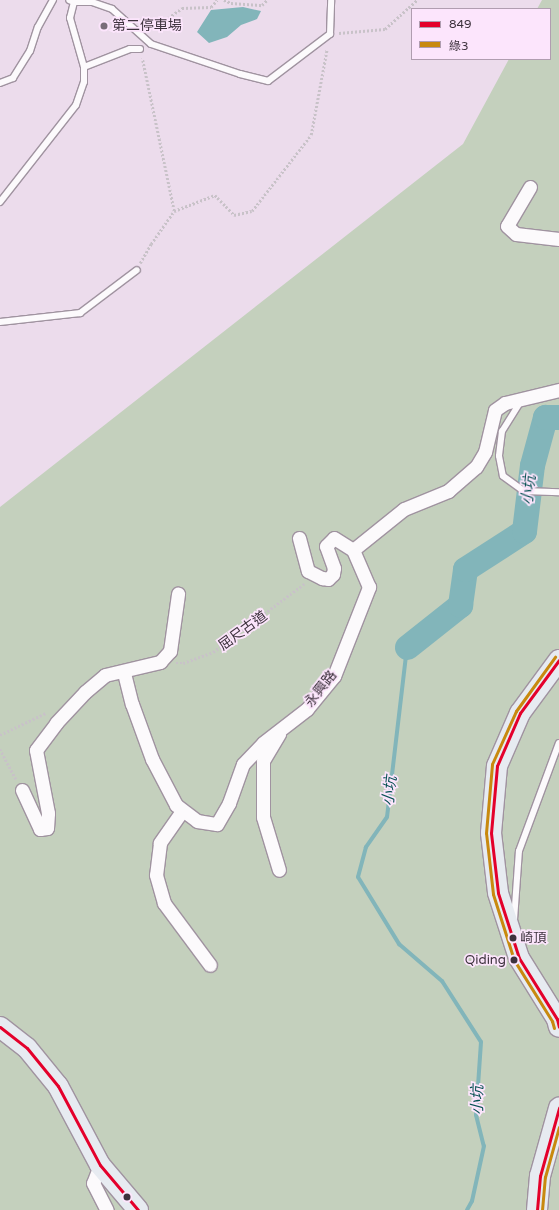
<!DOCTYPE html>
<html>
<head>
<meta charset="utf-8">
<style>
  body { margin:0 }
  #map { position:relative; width:559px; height:1210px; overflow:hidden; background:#ecdcec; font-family:"Varela Round","Noto Sans TC",sans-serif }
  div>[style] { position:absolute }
  .green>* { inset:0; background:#c4d0bd }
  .water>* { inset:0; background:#82b5ba }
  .stream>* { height:4px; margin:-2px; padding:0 2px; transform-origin:2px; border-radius:2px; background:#82b5ba }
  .river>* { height:25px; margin:-12.5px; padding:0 12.5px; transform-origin:12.5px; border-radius:12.5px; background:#82b5ba }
  .path>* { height:2.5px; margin-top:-1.25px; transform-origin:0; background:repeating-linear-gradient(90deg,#c8c2c8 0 2px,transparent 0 4px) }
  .roads { filter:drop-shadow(1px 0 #a093a0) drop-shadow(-1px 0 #a093a0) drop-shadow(0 1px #a093a0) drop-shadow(0 -1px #a093a0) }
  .lane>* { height:6px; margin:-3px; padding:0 3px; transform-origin:3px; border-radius:3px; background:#fcfafc }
  .street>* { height:13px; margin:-6.5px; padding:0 6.5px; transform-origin:6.5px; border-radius:6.5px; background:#fcfafc }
  .primary>* { height:20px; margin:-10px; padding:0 10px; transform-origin:10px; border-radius:10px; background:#e7ebf1 }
  .bus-1>* { height:3px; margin:-1.5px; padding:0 1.5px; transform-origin:1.5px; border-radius:1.5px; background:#e4002b }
  .bus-2>* { height:3px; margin:-1.5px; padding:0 1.5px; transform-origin:1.5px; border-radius:1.5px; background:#c8890f }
  .dots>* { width:11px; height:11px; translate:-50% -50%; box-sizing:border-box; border:2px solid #fce5fc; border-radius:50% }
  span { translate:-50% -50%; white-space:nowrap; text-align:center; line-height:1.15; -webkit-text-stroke:3.5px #fce5fc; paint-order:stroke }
  .bus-label { font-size:13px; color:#3d323d }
  .left { translate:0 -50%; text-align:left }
  .right { translate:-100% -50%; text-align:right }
  .poi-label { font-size:14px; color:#3d323d }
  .street-label { font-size:14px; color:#3d323d }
  .water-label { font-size:15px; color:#055152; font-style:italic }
  .legend { position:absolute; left:411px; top:8px; width:140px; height:52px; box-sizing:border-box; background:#fce5fc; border:1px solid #b09db0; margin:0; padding:5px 7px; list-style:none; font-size:12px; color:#3d323d }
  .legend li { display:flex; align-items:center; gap:8px; height:20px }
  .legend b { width:20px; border:1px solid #b09db0 }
</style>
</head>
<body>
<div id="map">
  <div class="green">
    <div style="clip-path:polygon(542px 0,559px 0,559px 1210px,0 1210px,0 507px,463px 144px,509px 59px,550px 59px,550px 9px,537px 9px)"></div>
  </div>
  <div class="water">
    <div style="clip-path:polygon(243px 7px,261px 11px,257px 19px,241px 25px,227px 37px,209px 43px,197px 32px,211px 10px)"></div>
  </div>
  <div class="stream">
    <div style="left:407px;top:647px;width:171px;rotate:96.7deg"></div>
    <div style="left:387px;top:817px;width:37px;rotate:125deg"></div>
    <div style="left:366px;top:847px;width:31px;rotate:105deg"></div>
    <div style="left:358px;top:877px;width:79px;rotate:58.5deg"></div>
    <div style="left:399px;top:944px;width:57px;rotate:40.7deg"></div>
    <div style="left:442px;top:981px;width:72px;rotate:57.4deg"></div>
    <div style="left:481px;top:1042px;width:73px;rotate:93.9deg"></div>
    <div style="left:476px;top:1115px;width:32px;rotate:76deg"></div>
    <div style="left:484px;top:1146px;width:56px;rotate:102.3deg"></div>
    <div style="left:472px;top:1201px;width:10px;rotate:119deg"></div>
  </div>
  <div class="river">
    <div style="left:407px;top:647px;width:68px;rotate:-38.4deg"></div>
    <div style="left:460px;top:605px;width:36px;rotate:-82deg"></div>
    <div style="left:465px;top:569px;width:70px;rotate:-32.8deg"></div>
    <div style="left:524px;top:531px;width:66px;rotate:-83.1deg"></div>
    <div style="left:532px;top:465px;width:50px;rotate:-74.8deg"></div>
    <div style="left:545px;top:417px;width:14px"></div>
  </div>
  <div class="path">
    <div style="left:224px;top:0;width:8px;rotate:23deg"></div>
    <div style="left:231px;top:3px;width:31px;rotate:4deg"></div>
    <div style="left:262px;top:5px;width:7px;rotate:-45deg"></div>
    <div style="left:138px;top:20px;width:27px"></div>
    <div style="left:165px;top:20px;width:21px;rotate:-35deg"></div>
    <div style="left:182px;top:8px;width:29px;rotate:-2deg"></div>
    <div style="left:211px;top:7px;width:9px;rotate:-49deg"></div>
    <div style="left:339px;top:33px;width:46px;rotate:-5deg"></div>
    <div style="left:385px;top:29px;width:43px;rotate:-42.2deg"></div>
    <div style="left:174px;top:211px;width:44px;rotate:-21.3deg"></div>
    <div style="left:215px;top:195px;width:28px;rotate:46deg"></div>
    <div style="left:234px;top:215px;width:18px;rotate:-13deg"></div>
    <div style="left:252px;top:211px;width:96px;rotate:-52.2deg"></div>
    <div style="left:311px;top:135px;width:87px;rotate:-79.5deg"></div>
    <div style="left:140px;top:263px;width:22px;rotate:-60deg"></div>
    <div style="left:151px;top:244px;width:40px;rotate:-55.1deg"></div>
    <div style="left:174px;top:211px;width:156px;rotate:-101.8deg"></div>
    <div style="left:176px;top:663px;width:7px"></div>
    <div style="left:183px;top:663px;width:32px;rotate:-20deg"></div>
    <div style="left:213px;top:652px;width:114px;rotate:-36.8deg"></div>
    <div style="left:0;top:735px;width:51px;rotate:-25.6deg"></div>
    <div style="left:0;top:749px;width:34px;rotate:62deg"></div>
  </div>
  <div class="roads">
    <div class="lane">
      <div style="left:74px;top:2px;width:18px"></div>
      <div style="left:92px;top:2px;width:21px;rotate:19deg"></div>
      <div style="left:112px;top:9px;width:52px;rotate:41.9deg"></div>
      <div style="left:151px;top:44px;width:94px;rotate:18.6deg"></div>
      <div style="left:240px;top:74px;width:29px;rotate:14deg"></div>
      <div style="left:268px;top:81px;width:78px;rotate:-37.2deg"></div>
      <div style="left:330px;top:34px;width:34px;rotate:-88deg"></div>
      <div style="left:84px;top:67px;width:49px;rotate:-21.4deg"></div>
      <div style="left:130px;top:49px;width:10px"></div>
      <div style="left:0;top:83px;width:14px;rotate:-21deg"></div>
      <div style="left:13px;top:78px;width:32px;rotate:-58deg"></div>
      <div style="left:30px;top:51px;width:25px;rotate:-72deg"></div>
      <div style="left:38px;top:27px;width:31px;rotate:-61deg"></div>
      <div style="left:0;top:202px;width:123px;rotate:-51.9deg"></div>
      <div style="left:76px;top:105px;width:24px;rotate:-71deg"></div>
      <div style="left:84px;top:82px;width:15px;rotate:-90deg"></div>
      <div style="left:84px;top:67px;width:51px;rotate:-105.9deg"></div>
      <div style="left:70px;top:18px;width:16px;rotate:-76deg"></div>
      <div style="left:74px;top:2px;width:5px;rotate:-158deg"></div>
      <div style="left:0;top:322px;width:81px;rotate:-6.4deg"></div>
      <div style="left:80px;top:313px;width:71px;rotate:-37deg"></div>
      <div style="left:521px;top:401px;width:36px;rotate:122deg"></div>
      <div style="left:502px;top:431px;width:25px;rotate:97deg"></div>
      <div style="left:499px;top:456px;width:20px;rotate:79deg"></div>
      <div style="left:503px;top:476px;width:26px;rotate:36deg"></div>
      <div style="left:524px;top:491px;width:35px;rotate:2deg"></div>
      <div style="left:514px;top:920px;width:69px;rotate:-85.9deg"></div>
      <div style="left:519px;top:851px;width:115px;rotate:-69.7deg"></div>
    </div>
    <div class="street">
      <div style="left:530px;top:187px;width:45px;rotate:120.5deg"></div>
      <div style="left:507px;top:226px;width:12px;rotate:42deg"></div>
      <div style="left:516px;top:234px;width:43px;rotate:6.6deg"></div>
      <div style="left:299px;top:538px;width:34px;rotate:75deg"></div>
      <div style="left:308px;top:571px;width:16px;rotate:27deg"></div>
      <div style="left:322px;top:578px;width:6px;rotate:9deg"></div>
      <div style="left:328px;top:579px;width:7px;rotate:-45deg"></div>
      <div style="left:333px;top:574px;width:6px;rotate:-81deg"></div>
      <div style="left:334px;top:568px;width:23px;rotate:-110deg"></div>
      <div style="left:326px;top:546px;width:11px;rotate:-45deg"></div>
      <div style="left:334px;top:538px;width:22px;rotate:32deg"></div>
      <div style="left:353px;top:550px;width:65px;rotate:-38.8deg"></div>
      <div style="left:404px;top:509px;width:48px;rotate:-22.2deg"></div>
      <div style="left:448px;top:491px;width:37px;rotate:-41deg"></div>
      <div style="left:476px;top:467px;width:17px;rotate:-59deg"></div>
      <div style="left:485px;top:452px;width:43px;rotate:-76.6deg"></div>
      <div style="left:495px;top:410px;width:12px;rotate:-35deg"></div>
      <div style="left:505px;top:403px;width:56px;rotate:-13.5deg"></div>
      <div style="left:124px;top:673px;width:32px;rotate:76deg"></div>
      <div style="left:132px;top:704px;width:59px;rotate:70deg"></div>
      <div style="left:152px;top:759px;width:52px;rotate:62.4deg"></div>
      <div style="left:176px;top:805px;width:26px;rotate:37deg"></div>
      <div style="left:197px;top:821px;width:20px;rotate:9deg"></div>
      <div style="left:217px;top:824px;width:24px;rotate:-60deg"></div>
      <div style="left:229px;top:803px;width:41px;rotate:-70.3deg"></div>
      <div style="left:243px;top:764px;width:29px;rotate:-46deg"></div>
      <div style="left:263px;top:743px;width:56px;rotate:-37.7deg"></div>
      <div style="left:307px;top:709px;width:43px;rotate:-50.7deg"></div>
      <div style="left:334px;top:676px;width:96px;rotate:-68.5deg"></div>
      <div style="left:369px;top:587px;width:40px;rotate:-113.4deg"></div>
      <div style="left:279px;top:734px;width:31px;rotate:121deg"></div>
      <div style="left:263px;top:761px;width:56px;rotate:90deg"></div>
      <div style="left:263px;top:817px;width:55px;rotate:73.2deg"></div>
      <div style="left:22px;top:790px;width:43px;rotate:65.2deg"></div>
      <div style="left:40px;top:829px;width:7px;rotate:-8deg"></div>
      <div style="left:47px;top:828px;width:15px;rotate:-86deg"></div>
      <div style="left:48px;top:813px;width:64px;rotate:-100.8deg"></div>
      <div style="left:36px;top:750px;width:34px;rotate:-53deg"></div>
      <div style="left:56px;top:723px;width:42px;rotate:-46.9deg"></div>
      <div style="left:85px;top:692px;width:26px;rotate:-40deg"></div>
      <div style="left:105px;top:675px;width:57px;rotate:-13.3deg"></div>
      <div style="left:160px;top:662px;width:15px;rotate:-48deg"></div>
      <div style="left:170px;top:651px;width:58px;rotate:-82deg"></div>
      <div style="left:182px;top:811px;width:39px;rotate:125deg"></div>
      <div style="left:160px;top:843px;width:32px;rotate:97deg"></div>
      <div style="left:156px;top:875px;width:29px;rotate:74deg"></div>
      <div style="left:164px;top:903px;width:77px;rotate:53.4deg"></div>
      <div style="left:100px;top:1165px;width:19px;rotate:111deg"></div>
      <div style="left:93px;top:1183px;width:30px;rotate:63deg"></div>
    </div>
    <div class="primary">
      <div style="left:559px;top:660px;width:66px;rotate:126.3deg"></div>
      <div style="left:520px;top:713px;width:58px;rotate:113.5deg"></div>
      <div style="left:497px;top:766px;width:67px;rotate:95.1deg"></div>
      <div style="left:491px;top:833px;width:60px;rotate:83.3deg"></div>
      <div style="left:498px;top:893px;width:68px;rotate:72.1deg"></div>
      <div style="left:519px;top:958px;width:72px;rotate:58.1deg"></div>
      <div style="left:557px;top:1019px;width:8px;rotate:76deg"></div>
      <div style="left:0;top:1027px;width:34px;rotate:38deg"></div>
      <div style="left:27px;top:1048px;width:49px;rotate:50.8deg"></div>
      <div style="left:58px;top:1086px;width:89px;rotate:62deg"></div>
      <div style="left:100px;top:1165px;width:59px;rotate:49.8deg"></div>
      <div style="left:537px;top:1210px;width:34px;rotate:-85deg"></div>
      <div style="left:540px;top:1176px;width:71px;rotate:-74.4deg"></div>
    </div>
  </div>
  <div class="bus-1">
    <div style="left:559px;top:660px;width:66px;rotate:126.3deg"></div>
    <div style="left:520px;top:713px;width:58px;rotate:113.5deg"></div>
    <div style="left:497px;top:766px;width:67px;rotate:95.1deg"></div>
    <div style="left:491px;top:833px;width:60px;rotate:83.3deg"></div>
    <div style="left:498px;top:893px;width:68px;rotate:72.1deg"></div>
    <div style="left:519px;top:958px;width:72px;rotate:58.1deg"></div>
    <div style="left:557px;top:1019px;width:8px;rotate:76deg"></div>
    <div style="left:0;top:1027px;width:34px;rotate:38deg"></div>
    <div style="left:27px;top:1048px;width:49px;rotate:50.8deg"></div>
    <div style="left:58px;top:1086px;width:89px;rotate:62deg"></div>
    <div style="left:100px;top:1165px;width:59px;rotate:49.8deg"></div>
    <div style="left:537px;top:1210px;width:34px;rotate:-85deg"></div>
    <div style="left:540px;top:1176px;width:71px;rotate:-74.4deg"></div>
  </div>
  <div class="bus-2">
    <div style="left:554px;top:1028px;width:7px;rotate:-106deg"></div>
    <div style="left:552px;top:1021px;width:72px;rotate:-121.9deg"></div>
    <div style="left:514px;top:960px;width:69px;rotate:-107.7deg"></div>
    <div style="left:493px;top:894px;width:61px;rotate:-96.5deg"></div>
    <div style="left:486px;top:833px;width:69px;rotate:-85deg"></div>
    <div style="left:492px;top:764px;width:58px;rotate:-65.6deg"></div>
    <div style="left:516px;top:711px;width:67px;rotate:-54.2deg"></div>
    <div style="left:542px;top:1210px;width:33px;rotate:-85deg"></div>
    <div style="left:545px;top:1177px;width:52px;rotate:-74.4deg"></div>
  </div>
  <div class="dots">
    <div style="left:104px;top:26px;background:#7a6e7a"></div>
    <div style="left:513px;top:938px;background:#3d323d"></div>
    <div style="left:514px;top:960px;background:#3d323d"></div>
    <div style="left:127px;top:1197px;background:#3d323d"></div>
  </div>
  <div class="bus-label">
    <span class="left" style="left:520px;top:938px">崎頂</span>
    <span class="right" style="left:506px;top:960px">Qiding</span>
  </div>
  <div class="poi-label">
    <span class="left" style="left:112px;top:26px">第二停車場</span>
  </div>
  <div class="street-label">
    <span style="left:243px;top:631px;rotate:-36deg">屈尺古道</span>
    <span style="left:321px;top:689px;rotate:-52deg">永興路</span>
  </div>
  <div class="water-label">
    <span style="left:529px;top:490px;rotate:-83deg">小坑</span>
    <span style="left:390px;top:791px;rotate:-83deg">小坑</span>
    <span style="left:478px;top:1100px;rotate:-89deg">小坑</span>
  </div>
  <ul class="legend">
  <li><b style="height:5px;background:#e4002b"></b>849</li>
  <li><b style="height:5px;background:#c8890f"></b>綠3</li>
  </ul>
</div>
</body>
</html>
